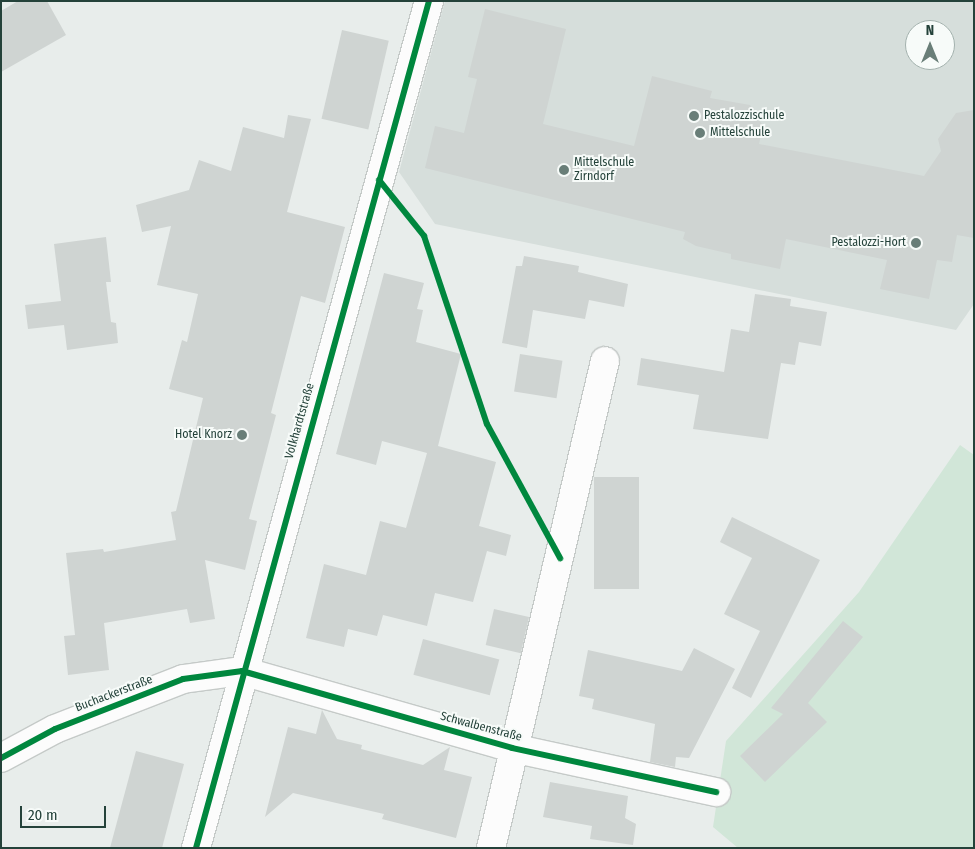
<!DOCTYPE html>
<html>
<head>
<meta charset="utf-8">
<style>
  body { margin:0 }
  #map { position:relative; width:975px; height:849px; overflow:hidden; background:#e8edeb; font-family:"Fira Sans Condensed",sans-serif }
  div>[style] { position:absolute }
  .built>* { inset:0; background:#d6dedb }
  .green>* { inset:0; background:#d1e6d8 }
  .building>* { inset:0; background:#cfd4d2; transform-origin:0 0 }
  .roads { filter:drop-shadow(1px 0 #c5cac8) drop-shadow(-1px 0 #c5cac8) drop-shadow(0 1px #c5cac8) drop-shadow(0 -1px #c5cac8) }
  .street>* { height:28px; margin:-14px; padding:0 14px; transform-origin:14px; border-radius:14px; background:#fcfcfc }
  .cycleway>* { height:6px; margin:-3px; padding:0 3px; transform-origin:3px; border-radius:3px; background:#00873e }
  .dots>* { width:14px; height:14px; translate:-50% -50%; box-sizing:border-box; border:2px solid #f7fbf9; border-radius:50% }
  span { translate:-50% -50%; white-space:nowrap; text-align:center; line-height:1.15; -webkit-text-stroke:4px #f7fbf9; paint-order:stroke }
  .poi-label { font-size:12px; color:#24423a }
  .left { translate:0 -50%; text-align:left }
  .right { translate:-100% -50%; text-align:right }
  .street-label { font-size:12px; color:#24423a }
  .frame { position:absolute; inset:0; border:2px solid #24423a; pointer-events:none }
  .north { position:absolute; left:905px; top:20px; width:50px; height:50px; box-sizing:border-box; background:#f7fbf9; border:1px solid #a3b1ad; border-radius:50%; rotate:0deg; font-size:14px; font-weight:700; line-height:20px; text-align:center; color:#24423a }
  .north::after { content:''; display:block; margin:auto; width:18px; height:22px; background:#697e78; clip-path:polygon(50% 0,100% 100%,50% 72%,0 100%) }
  .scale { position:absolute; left:20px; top:806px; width:86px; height:22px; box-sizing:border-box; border:2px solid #24423a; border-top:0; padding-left:6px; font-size:15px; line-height:18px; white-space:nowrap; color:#24423a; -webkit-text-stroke:4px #f7fbf9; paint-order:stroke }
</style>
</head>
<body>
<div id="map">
  <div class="built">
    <div style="clip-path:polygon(evenodd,445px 1px,974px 1px,974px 304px,956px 330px,435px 224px,399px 172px,445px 1px,915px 30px,945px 30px,945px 60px,915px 60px,915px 30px)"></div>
  </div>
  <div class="green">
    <div style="clip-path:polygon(960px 445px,974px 455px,974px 848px,738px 848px,713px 827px,726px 741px,859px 592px)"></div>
  </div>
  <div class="building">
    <div style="clip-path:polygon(18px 1px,47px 1px,66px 35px,1px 72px,1px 11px)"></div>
    <div style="clip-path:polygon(485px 9px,566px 29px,543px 124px,634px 146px,652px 76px,712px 91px,710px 98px,750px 105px,763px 126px,759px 144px,924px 176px,941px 151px,938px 139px,956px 113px,974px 110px,974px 238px,957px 235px,952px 262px,937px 260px,929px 299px,880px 289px,887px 260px,786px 239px,780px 269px,731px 259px,731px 254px,696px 246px,683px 239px,685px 232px,425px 168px,435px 126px,464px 133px,477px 79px,468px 77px)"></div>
    <div style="left:342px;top:30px;width:48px;height:91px;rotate:13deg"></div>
    <div style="clip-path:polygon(288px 115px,311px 119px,287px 212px,345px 227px,325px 303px,301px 296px,271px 413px,276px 415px,249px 519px,257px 521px,245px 570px,205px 560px,215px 619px,190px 623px,187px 609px,104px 623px,109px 670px,68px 675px,64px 636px,75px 635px,66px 553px,103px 549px,104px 552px,176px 540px,171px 512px,176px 511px,203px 398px,169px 389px,182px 340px,187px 342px,198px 294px,157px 285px,171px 226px,142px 232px,136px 205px,189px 190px,199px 160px,231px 171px,243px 127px,284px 138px)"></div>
    <div style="clip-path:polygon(106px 237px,111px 282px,106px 282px,111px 322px,116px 323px,118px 343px,67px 350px,64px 325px,28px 329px,25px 305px,61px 301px,54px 244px)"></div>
    <div style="clip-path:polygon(524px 256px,579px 266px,578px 272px,628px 284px,624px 307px,589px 300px,585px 319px,533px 310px,527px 348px,502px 343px,516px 266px,522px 266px)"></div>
    <div style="clip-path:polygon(384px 273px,424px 283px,417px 309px,423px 310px,416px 342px,461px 354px,438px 446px,496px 462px,479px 526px,511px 535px,506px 556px,487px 551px,473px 602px,435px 593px,427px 626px,383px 615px,377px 636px,348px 629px,344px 647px,306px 638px,324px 564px,366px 575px,380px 521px,406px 528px,427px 453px,382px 441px,376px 465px,336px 454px)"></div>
    <div style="clip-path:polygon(755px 294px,791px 299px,790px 306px,827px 312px,821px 346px,799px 342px,795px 365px,781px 363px,768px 439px,693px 429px,699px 395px,637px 385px,641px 358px,724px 372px,731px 329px,749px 332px)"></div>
    <div style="left:520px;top:354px;width:43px;height:38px;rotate:9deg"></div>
    <div style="left:594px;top:477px;width:45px;height:112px"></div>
    <div style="clip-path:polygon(732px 517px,820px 560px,751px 698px,732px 688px,760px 631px,724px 614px,752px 558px,720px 542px)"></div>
    <div style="left:494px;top:609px;width:36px;height:37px;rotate:13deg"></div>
    <div style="clip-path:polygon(843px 621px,863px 637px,808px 703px,827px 722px,765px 782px,740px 756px,783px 714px,771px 708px)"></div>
    <div style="left:423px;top:639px;width:79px;height:37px;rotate:15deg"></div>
    <div style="clip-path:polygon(694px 648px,735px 669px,689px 758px,676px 757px,675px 767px,650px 762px,655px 724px,592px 709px,594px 699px,579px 696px,588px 650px,682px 671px)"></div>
    <div style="clip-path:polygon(322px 710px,337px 739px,362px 745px,361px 749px,423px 765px,450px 747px,444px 770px,472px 777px,456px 838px,382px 819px,384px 814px,293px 793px,265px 817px,288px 727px,316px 734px)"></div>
    <div style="clip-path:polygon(136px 751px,184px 764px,162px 848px,110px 848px)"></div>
    <div style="clip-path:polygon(550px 782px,628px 796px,625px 818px,636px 824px,633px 845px,590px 839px,592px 826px,543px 817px)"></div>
  </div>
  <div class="roads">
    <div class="street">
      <div style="left:1px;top:758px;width:61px;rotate:-28.2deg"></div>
      <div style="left:55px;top:729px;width:137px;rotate:-21.3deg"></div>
      <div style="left:183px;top:679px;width:60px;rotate:-7.7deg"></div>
      <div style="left:242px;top:671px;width:281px;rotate:15.9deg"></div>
      <div style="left:512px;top:748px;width:209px;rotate:12.2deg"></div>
      <div style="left:196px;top:848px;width:878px;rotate:-74.62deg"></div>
      <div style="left:491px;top:848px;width:500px;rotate:-76.83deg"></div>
    </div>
  </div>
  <div class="cycleway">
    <div style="left:379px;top:180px;width:72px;rotate:51.2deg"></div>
    <div style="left:424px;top:236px;width:198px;rotate:71.5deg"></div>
    <div style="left:487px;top:424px;width:153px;rotate:61.4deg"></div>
    <div style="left:1px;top:758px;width:61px;rotate:-28.2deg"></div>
    <div style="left:55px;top:729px;width:137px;rotate:-21.3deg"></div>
    <div style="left:183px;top:679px;width:60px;rotate:-7.7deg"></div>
    <div style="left:242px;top:671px;width:281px;rotate:15.9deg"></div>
    <div style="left:512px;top:748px;width:209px;rotate:12.2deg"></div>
    <div style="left:196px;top:848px;width:878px;rotate:-74.62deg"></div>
  </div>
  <div class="dots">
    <div style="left:694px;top:116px;background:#697e78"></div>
    <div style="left:700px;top:133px;background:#697e78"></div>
    <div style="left:564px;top:170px;background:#697e78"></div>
    <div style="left:916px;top:243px;background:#697e78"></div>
    <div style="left:242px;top:435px;background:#697e78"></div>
  </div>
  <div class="poi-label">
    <span class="left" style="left:704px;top:116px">Pestalozzischule</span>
    <span class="left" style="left:710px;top:133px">Mittelschule</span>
    <span class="left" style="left:574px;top:170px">Mittelschule<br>Zirndorf</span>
    <span class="right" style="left:906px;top:243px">Pestalozzi-Hort</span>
    <span class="right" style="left:232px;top:435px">Hotel Knorz</span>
  </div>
  <div class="street-label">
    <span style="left:300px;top:421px;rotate:-74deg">Volkhardtstraße</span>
    <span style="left:114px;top:694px;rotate:-21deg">Buchackerstraße</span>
    <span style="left:481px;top:727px;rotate:15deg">Schwalbenstraße</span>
  </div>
  <div class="frame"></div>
  <div class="north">N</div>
  <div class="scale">20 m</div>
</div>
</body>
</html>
